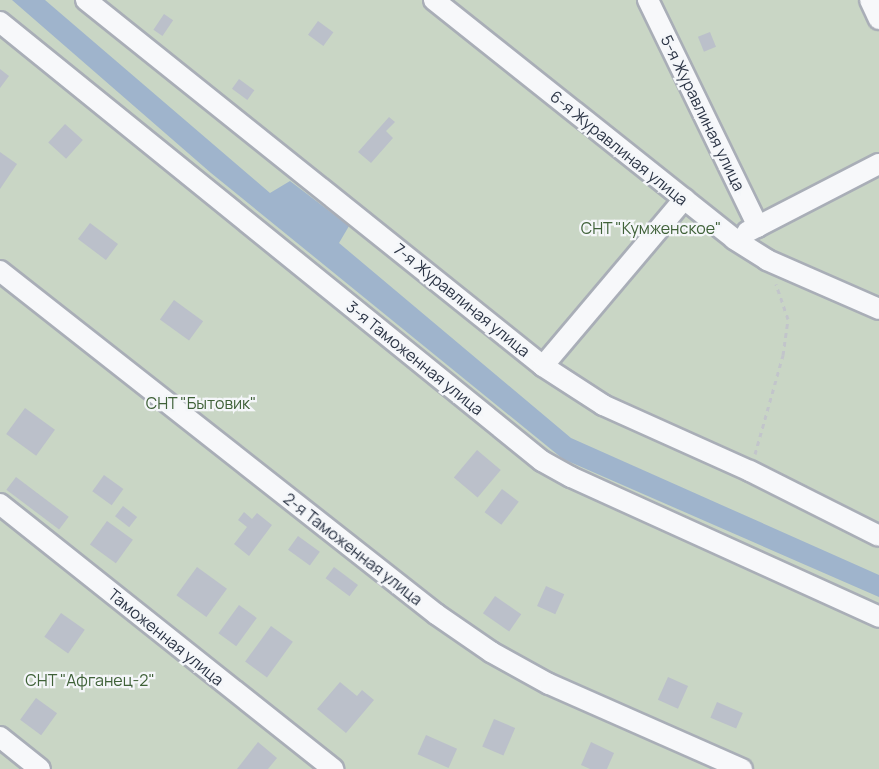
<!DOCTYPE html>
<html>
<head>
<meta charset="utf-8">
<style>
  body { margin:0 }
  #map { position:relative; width:879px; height:769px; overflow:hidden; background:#e4e7ec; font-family:Manrope,sans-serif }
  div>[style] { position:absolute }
  .green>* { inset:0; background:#c9d6c5; transform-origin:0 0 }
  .water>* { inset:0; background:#9fb4cc }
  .building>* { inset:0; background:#bbc0ca; transform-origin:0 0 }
  .path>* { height:3px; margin-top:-1.5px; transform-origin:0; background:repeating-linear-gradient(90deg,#c2c5cb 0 4.5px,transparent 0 9px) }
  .roads { filter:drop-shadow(2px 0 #a9aeb7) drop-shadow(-2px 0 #a9aeb7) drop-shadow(0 2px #a9aeb7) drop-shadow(0 -2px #a9aeb7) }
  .minor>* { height:20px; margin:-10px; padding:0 10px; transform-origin:10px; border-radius:10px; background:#f7f8fa }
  span { translate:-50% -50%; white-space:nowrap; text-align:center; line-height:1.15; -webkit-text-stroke:4.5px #f4f6f9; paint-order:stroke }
  .street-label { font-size:16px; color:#2b3445 }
  .park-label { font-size:16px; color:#3f6138 }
</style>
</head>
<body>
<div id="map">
  <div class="green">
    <div style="left:0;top:0;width:879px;height:769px"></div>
  </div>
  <div class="water">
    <div style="clip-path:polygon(12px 0,45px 0,270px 193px,290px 181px,349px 226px,339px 243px,571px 438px,879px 575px,879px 597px,563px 459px,211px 173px)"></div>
  </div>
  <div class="building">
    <div style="left:164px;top:14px;width:11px;height:19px;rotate:34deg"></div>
    <div style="left:318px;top:21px;width:19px;height:17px;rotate:36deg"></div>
    <div style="left:710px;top:32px;width:16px;height:13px;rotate:68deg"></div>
    <div style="clip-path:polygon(0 69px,9px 76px,0 88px)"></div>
    <div style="left:239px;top:79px;width:19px;height:12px;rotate:36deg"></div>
    <div style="clip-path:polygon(389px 117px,395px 122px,386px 131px,393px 138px,371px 163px,358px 152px)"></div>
    <div style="left:65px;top:124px;width:24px;height:25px;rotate:42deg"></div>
    <div style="clip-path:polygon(0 152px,17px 164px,0 189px)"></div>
    <div style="left:90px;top:223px;width:35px;height:20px;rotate:37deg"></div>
    <div style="left:174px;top:300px;width:36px;height:24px;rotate:36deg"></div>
    <div style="left:25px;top:408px;width:37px;height:32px;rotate:36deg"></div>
    <div style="left:477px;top:450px;width:31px;height:36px;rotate:40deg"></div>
    <div style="left:104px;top:475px;width:24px;height:20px;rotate:36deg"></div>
    <div style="left:16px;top:477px;width:66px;height:16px;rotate:37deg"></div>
    <div style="left:502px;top:489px;width:21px;height:29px;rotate:37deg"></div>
    <div style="left:123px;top:506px;width:18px;height:13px;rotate:38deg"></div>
    <div style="clip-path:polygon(244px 512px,252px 519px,257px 513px,272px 525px,249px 556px,234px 544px,247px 527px,238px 520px)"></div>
    <div style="left:107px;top:521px;width:32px;height:29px;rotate:36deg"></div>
    <div style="left:298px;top:536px;width:27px;height:17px;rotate:36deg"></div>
    <div style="left:197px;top:567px;width:37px;height:35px;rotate:36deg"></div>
    <div style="left:334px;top:567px;width:30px;height:14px;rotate:37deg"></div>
    <div style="left:546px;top:586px;width:20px;height:22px;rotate:24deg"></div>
    <div style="left:495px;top:596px;width:32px;height:21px;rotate:35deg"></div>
    <div style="left:239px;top:605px;width:22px;height:35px;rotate:36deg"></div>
    <div style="left:61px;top:613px;width:29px;height:29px;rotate:35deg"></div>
    <div style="left:271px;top:626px;width:27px;height:44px;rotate:36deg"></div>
    <div style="left:668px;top:677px;width:22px;height:25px;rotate:24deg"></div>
    <div style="clip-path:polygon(340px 682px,357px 696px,362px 690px,374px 700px,346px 733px,317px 709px)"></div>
    <div style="left:36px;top:698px;width:26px;height:27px;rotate:36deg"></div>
    <div style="left:717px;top:702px;width:28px;height:17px;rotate:23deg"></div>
    <div style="left:494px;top:719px;width:23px;height:30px;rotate:23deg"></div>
    <div style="left:426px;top:735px;width:34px;height:21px;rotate:24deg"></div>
    <div style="clip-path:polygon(258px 742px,277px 758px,268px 769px,237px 769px)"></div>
    <div style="clip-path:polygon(591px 742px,614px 753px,607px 769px,590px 769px,581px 765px)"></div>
  </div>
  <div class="path">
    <div style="left:755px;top:454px;width:103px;rotate:-74.2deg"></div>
    <div style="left:783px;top:355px;width:36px;rotate:-82deg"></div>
    <div style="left:788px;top:319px;width:37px;rotate:-109deg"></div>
  </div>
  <div class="roads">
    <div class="minor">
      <div style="left:86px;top:0;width:585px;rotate:38.69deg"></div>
      <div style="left:543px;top:366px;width:72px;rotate:33deg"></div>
      <div style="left:603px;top:405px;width:161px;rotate:24.2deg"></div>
      <div style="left:750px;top:471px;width:144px;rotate:26.7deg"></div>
      <div style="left:434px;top:0;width:384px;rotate:38.5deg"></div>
      <div style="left:734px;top:239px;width:39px;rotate:32deg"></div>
      <div style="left:767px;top:260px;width:122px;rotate:23.6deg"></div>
      <div style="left:648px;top:0;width:252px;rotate:64.1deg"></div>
      <div style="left:870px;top:0;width:21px;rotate:65deg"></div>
      <div style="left:0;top:22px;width:697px;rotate:39.01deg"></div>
      <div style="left:542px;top:461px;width:33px;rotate:29deg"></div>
      <div style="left:571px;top:477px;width:338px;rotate:24.4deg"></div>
      <div style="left:747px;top:232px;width:148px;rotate:-27.3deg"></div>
      <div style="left:0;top:271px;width:555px;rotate:38.19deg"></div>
      <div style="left:436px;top:614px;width:67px;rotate:34.6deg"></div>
      <div style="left:491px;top:652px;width:66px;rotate:28.9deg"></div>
      <div style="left:549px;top:684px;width:211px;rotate:23.8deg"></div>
      <div style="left:543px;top:366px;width:219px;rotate:-49.8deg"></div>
      <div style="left:0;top:504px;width:426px;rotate:38.5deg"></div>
      <div style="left:0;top:737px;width:51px;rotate:38.7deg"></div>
    </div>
  </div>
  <div class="street-label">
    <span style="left:703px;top:113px;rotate:64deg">5-я Журавлиная улица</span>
    <span style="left:619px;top:148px;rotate:39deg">6-я Журавлиная улица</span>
    <span style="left:462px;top:300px;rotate:39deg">7-я Журавлиная улица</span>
    <span style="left:415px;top:358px;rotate:39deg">3-я Таможенная улица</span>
    <span style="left:353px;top:549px;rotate:38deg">2-я Таможенная улица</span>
    <span style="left:166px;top:637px;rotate:39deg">Таможенная улица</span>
  </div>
  <div class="park-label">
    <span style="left:651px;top:228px">СНТ "Кумженское"</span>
    <span style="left:201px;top:403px">СНТ "Бытовик"</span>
    <span style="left:90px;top:680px">СНТ "Афганец-2"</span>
  </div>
</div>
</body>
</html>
